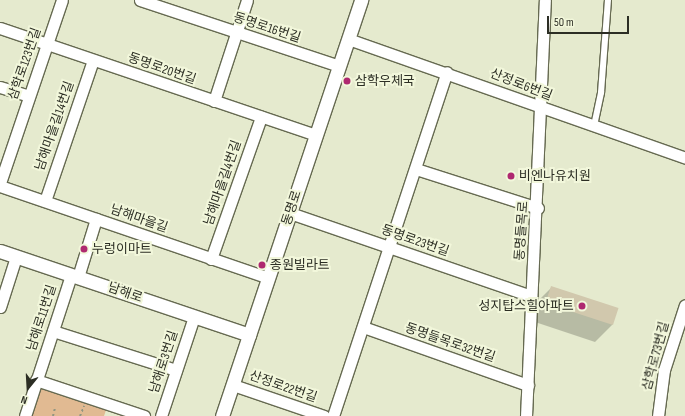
<!DOCTYPE html>
<html>
<head>
<meta charset="utf-8">
<style>
  body { margin:0 }
  #map { position:relative; width:685px; height:416px; overflow:hidden; background:#e5eace; font-family:"Sofia Sans Condensed","Noto Sans KR",sans-serif }
  div>[style] { position:absolute }
  .green>* { inset:0; background:#e1ba92 }
  .shadow>* { inset:0; background:#0003 }
  .building>* { inset:0; background:#d1c8ad; transform-origin:0 0 }
  .path>* { height:2px; margin-top:-1px; transform-origin:0; background:repeating-linear-gradient(90deg,#919581 0 2px,transparent 0 5px) }
  .roads { filter:drop-shadow(1px 0 #666a51) drop-shadow(-1px 0 #666a51) drop-shadow(0 1px #666a51) drop-shadow(0 -1px #666a51) }
  .service>* { height:5.5px; margin:-2.75px; padding:0 2.75px; transform-origin:2.75px; border-radius:2.75px; background:#fff }
  .minor>* { height:11px; margin:-5.5px; padding:0 5.5px; transform-origin:5.5px; border-radius:5.5px; background:#fff }
  .tertiary>* { height:13px; margin:-6.5px; padding:0 6.5px; transform-origin:6.5px; border-radius:6.5px; background:#fff }
  .dots>* { width:11px; height:11px; translate:-50% -50%; box-sizing:border-box; border:2px solid #f2f7db; border-radius:50% }
  span { translate:-50% -50%; white-space:nowrap; text-align:center; line-height:1.15; -webkit-text-stroke:4px #f2f7db; paint-order:stroke }
  .street-label { font-size:13px; color:#2c2e24 }
  .poi-label { font-size:13px; color:#2c2e24 }
  .left { translate:0 -50%; text-align:left }
  .right { translate:-100% -50%; text-align:right }
  .north { position:absolute; left:8px; top:368px; width:40px; height:40px; -webkit-text-stroke:3px #f2f7db; paint-order:stroke; rotate:198deg; font-size:11px; font-weight:700; line-height:16px; text-align:center; color:#2c2e24 }
  .north::after { content:''; display:block; margin:auto; width:14px; height:18px; background:#2c2e24; clip-path:polygon(50% 0,100% 100%,50% 72%,0 100%) }
  .scale { position:absolute; left:547px; top:16px; width:82px; height:18px; box-sizing:border-box; border:2px solid #2c2e24; border-top:0; padding-left:5px; font-size:12px; line-height:14px; white-space:nowrap; color:#2c2e24; -webkit-text-stroke:3px #f2f7db; paint-order:stroke }
</style>
</head>
<body>
<div id="map">
  <div class="green">
    <div style="clip-path:polygon(38px 385px,107px 407px,104px 416px,28px 416px)"></div>
  </div>
  <div class="shadow">
    <div style="clip-path:polygon(551px 288px,617px 309px,612px 325px,595px 342px,529px 320px,534px 305px)"></div>
  </div>
  <div class="building">
    <div style="left:551px;top:286px;width:71px;height:18px;rotate:18deg"></div>
  </div>
  <div class="path">
    <div style="left:53px;top:416px;width:8px;rotate:-76deg"></div>
    <div style="left:80px;top:416px;width:11px;rotate:-68deg"></div>
  </div>
  <div class="roads">
    <div class="service">
      <div style="left:594px;top:126px;width:34px;rotate:-78deg"></div>
      <div style="left:601px;top:93px;width:93px;rotate:-85.7deg"></div>
    </div>
    <div class="minor">
      <div style="left:140px;top:0;width:210px;rotate:18.3deg"></div>
      <div style="left:0;top:28px;width:334px;rotate:18.7deg"></div>
      <div style="left:348px;top:39px;width:357px;rotate:19.4deg"></div>
      <div style="left:0;top:87px;width:30px;rotate:17deg"></div>
      <div style="left:214px;top:101px;width:106px;rotate:-71.9deg"></div>
      <div style="left:416px;top:169px;width:128px;rotate:17.7deg"></div>
      <div style="left:0;top:183px;width:193px;rotate:-71.3deg"></div>
      <div style="left:0;top:186px;width:283px;rotate:18.9deg"></div>
      <div style="left:45px;top:201px;width:149px;rotate:-71.2deg"></div>
      <div style="left:290px;top:213px;width:255px;rotate:19deg"></div>
      <div style="left:211px;top:259px;width:151px;rotate:-70.6deg"></div>
      <div style="left:78px;top:277px;width:61px;rotate:-72.8deg"></div>
      <div style="left:0;top:307px;width:52px;rotate:-72.3deg"></div>
      <div style="left:363px;top:327px;width:175px;rotate:19.4deg"></div>
      <div style="left:53px;top:331px;width:129px;rotate:17.6deg"></div>
      <div style="left:36px;top:380px;width:114px;rotate:18.4deg"></div>
      <div style="left:233px;top:385px;width:96px;rotate:18.8deg"></div>
      <div style="left:25px;top:416px;width:148px;rotate:-71.9deg"></div>
      <div style="left:161px;top:416px;width:104px;rotate:-71.6deg"></div>
      <div style="left:333px;top:416px;width:362px;rotate:-71.7deg"></div>
      <div style="left:526px;top:416px;width:416px;rotate:-87.4deg"></div>
      <div style="left:658px;top:416px;width:46px;rotate:-82.6deg"></div>
      <div style="left:664px;top:370px;width:68px;rotate:-72.1deg"></div>
    </div>
    <div class="tertiary">
      <div style="left:0;top:251px;width:263px;rotate:18.6deg"></div>
      <div style="left:222px;top:416px;width:439px;rotate:-71.5deg"></div>
    </div>
  </div>
  <div class="dots">
    <div style="left:347px;top:81px;background:#af2970"></div>
    <div style="left:511px;top:176px;background:#af2970"></div>
    <div style="left:84px;top:249px;background:#af2970"></div>
    <div style="left:262px;top:265px;background:#af2970"></div>
    <div style="left:582px;top:306px;background:#af2970"></div>
  </div>
  <div class="street-label">
    <span style="left:267px;top:28px;rotate:18deg">동명로16번길</span>
    <span style="left:25px;top:64px;rotate:-71deg">삼학로123번길</span>
    <span style="left:162px;top:69px;rotate:19deg">동명로20번길</span>
    <span style="left:521px;top:85px;rotate:21deg">산정로6번길</span>
    <span style="left:55px;top:126px;rotate:-71deg">남해마을길14번길</span>
    <span style="left:223px;top:183px;rotate:-71deg">남해마을길4번길</span>
    <span style="left:292px;top:208px;rotate:-72deg">동명로</span>
    <span style="left:139px;top:219px;rotate:19deg">남해마을길</span>
    <span style="left:522px;top:231px;rotate:-86deg">동명들목로</span>
    <span style="left:415px;top:241px;rotate:19deg">동명로23번길</span>
    <span style="left:125px;top:293px;rotate:19deg">남해로</span>
    <span style="left:42px;top:318px;rotate:-72deg">남해로11번길</span>
    <span style="left:450px;top:343px;rotate:19deg">동명들목로32번길</span>
    <span style="left:656px;top:356px;rotate:-75deg">삼학로73번길</span>
    <span style="left:164px;top:362px;rotate:-72deg">남해로3번길</span>
    <span style="left:283px;top:387px;rotate:19deg">산정로22번길</span>
  </div>
  <div class="poi-label">
    <span class="left" style="left:355px;top:81px">삼학우체국</span>
    <span class="left" style="left:519px;top:176px">비엔나유치원</span>
    <span class="left" style="left:92px;top:249px">누렁이마트</span>
    <span class="left" style="left:270px;top:265px">종원빌라트</span>
    <span class="right" style="left:574px;top:306px">성지탑스힐아파트</span>
  </div>
  <div class="north">N</div>
  <div class="scale">50 m</div>
</div>
</body>
</html>
